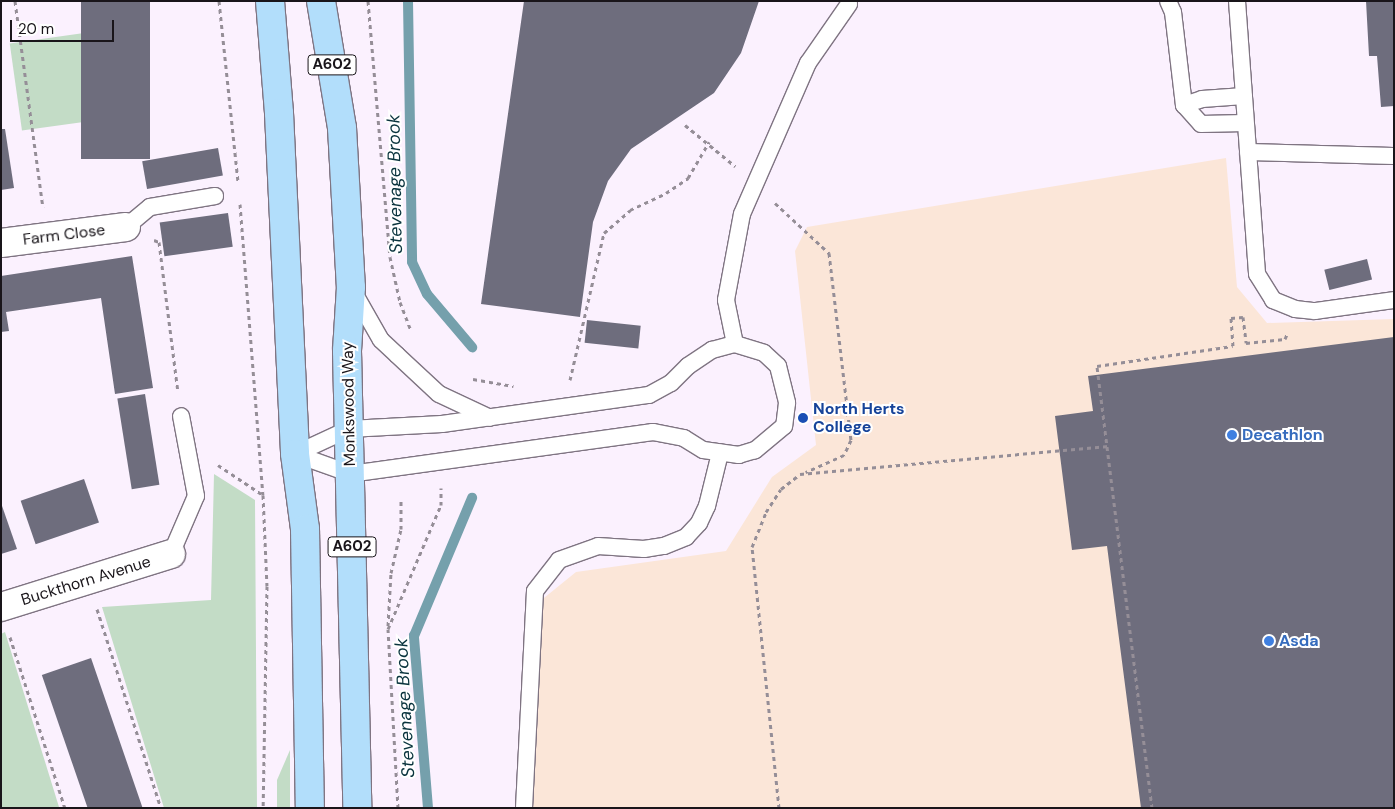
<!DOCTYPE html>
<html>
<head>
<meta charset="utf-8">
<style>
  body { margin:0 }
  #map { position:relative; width:1395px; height:809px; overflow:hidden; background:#fbf1fe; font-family:"DM Sans",sans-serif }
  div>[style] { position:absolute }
  .commercial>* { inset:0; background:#fbe6d8 }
  .green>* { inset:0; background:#c3dcc6; transform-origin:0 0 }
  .stream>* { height:10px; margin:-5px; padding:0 5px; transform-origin:5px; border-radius:5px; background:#75a0ac }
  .building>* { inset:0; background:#6e6d7d; transform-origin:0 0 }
  .path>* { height:3px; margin-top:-1.5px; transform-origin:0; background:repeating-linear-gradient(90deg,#958e97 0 4px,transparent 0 8px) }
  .roads { filter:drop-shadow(1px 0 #7f7482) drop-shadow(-1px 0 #7f7482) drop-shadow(0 1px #7f7482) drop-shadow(0 -1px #7f7482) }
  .service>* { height:16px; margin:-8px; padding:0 8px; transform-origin:8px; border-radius:8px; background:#fff }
  .minor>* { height:28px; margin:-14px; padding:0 14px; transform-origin:14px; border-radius:14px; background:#fff }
  .primary>* { height:28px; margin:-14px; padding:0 14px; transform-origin:14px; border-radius:14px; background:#b2defb }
  .dots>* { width:14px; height:14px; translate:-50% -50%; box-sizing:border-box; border:2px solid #fff; border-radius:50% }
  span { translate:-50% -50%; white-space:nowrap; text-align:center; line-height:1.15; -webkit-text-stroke:4px #fff; paint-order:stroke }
  .shield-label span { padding:1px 4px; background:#fff; border:1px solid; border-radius:4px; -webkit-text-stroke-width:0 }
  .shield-label { font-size:15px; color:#19151a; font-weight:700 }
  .street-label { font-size:16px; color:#19151a }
  .transit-label { font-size:16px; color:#164399; font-weight:700 }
  .left { translate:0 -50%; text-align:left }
  .shop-label { font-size:16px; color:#366cbe; font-weight:700 }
  .water-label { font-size:18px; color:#09333d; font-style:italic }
  .frame { position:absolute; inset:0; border:2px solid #19151a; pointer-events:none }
  .scale { position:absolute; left:10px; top:20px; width:104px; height:22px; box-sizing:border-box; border:2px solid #19151a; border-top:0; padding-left:6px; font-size:15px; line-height:18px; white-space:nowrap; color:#19151a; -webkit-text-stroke:4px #fff; paint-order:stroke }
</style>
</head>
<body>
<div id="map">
  <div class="commercial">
    <div style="clip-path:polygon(1226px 158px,1237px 287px,1267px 323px,1394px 319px,1394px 808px,529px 808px,539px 602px,576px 572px,726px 551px,772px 477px,816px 445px,795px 251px,807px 227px)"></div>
  </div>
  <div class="green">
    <div style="left:84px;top:33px;width:88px;height:75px;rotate:82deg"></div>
    <div style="clip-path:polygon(214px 474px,255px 500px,257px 808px,164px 808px,102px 607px,211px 600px)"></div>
    <div style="clip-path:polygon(5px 632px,59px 807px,58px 808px,1px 808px,1px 634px)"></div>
    <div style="clip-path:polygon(290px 750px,290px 808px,277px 808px,277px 780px)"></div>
  </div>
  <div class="stream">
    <div style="left:408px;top:1px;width:261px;rotate:89.1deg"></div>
    <div style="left:412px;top:262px;width:35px;rotate:65deg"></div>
    <div style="left:427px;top:294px;width:70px;rotate:49.7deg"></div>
    <div style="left:428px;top:808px;width:173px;rotate:-94.7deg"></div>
    <div style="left:414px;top:636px;width:150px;rotate:-67.2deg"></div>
  </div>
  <div class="building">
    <div style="left:81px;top:1px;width:69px;height:158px"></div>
    <div style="clip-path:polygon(524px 1px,759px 1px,741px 53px,714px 93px,631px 149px,608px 181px,593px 222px,580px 317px,481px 304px)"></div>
    <div style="clip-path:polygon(1366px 1px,1394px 1px,1394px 106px,1381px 107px,1377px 56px,1369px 56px)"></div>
    <div style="clip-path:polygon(1px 129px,5px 129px,14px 188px,1px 190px)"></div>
    <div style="left:218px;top:148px;width:28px;height:77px;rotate:80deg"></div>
    <div style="left:228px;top:213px;width:34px;height:69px;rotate:82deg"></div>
    <div style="clip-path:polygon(132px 256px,153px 388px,115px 394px,101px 298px,6px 312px,9px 331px,1px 332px,1px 276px)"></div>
    <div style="left:1367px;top:259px;width:21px;height:44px;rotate:76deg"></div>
    <div style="left:587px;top:320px;width:54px;height:23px;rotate:6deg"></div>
    <div style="clip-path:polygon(1394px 337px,1394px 808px,1141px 808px,1107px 546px,1072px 550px,1055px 416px,1093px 411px,1088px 376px)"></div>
    <div style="left:145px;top:394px;width:92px;height:28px;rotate:81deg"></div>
    <div style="left:84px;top:479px;width:46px;height:67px;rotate:71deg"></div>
    <div style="clip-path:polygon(1px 503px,17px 549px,1px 554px)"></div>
    <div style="left:91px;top:658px;width:158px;height:52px;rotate:71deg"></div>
  </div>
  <div class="path">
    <div style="left:15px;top:1px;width:208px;rotate:82.3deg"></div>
    <div style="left:219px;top:1px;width:183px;rotate:84deg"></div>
    <div style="left:368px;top:1px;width:257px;rotate:85.1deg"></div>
    <div style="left:390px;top:257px;width:46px;rotate:77.5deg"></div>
    <div style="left:400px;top:302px;width:31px;rotate:69deg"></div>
    <div style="left:685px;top:125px;width:65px;rotate:39.4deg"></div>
    <div style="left:775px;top:203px;width:74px;rotate:42.8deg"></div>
    <div style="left:829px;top:253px;width:188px;rotate:83.3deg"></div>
    <div style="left:851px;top:440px;width:17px;rotate:115deg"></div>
    <div style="left:844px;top:455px;width:42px;rotate:155.9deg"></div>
    <div style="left:240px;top:204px;width:292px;rotate:85.5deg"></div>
    <div style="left:263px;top:495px;width:91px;rotate:87.5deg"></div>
    <div style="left:267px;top:586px;width:222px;rotate:91deg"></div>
    <div style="left:154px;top:240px;width:5px;rotate:22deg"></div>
    <div style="left:159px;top:242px;width:151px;rotate:82.8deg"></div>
    <div style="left:473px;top:379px;width:41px;rotate:9.9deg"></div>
    <div style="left:570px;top:380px;width:151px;rotate:-77deg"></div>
    <div style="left:604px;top:233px;width:35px;rotate:-41deg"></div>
    <div style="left:630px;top:210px;width:40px;rotate:-25deg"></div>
    <div style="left:666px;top:193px;width:27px;rotate:-34deg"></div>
    <div style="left:688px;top:178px;width:42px;rotate:-59.7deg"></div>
    <div style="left:218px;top:465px;width:54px;rotate:33.7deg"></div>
    <div style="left:97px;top:609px;width:209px;rotate:72.2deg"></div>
    <div style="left:388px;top:626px;width:53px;rotate:-86.8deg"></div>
    <div style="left:391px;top:573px;width:45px;rotate:-77.2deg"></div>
    <div style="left:401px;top:529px;width:31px;rotate:-90deg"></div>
    <div style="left:10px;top:637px;width:180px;rotate:72.2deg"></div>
    <div style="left:398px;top:808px;width:179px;rotate:-93.2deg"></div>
    <div style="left:388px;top:629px;width:135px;rotate:-66.9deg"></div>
    <div style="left:441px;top:505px;width:17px;rotate:-90deg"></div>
    <div style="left:779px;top:808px;width:262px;rotate:-95.9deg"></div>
    <div style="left:752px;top:547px;width:38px;rotate:-68deg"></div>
    <div style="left:766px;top:512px;width:27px;rotate:-57deg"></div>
    <div style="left:781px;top:489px;width:24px;rotate:-38deg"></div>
    <div style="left:800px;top:474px;width:310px;rotate:-5.2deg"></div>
    <div style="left:1152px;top:808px;width:445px;rotate:-97.1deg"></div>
    <div style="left:1097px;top:366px;width:137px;rotate:-8.4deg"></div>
    <div style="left:1233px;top:346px;width:28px;rotate:-94deg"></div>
    <div style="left:1231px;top:318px;width:12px;rotate:-5deg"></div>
    <div style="left:1243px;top:317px;width:26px;rotate:83deg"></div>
    <div style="left:1246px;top:343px;width:39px;rotate:-6deg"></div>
    <div style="left:1285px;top:339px;width:5px;rotate:-68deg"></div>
  </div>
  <div class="roads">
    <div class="service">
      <div style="left:1168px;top:1px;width:12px;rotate:66deg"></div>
      <div style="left:1173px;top:12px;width:94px;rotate:83.3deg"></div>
      <div style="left:1184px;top:105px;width:25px;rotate:48deg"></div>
      <div style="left:1201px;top:124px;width:44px;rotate:-1.3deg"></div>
      <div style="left:1237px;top:1px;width:274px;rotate:85.8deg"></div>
      <div style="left:1257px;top:274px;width:31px;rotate:58deg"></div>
      <div style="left:1273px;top:300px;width:24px;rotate:22deg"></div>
      <div style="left:1295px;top:309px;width:20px;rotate:6deg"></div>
      <div style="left:1315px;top:311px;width:80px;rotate:-7.9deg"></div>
      <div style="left:1184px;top:105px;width:19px;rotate:-18deg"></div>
      <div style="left:1202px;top:99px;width:42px;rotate:-4.1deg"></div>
      <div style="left:1248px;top:152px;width:146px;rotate:1.6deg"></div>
      <div style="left:126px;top:227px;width:31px;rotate:-40deg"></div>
      <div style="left:150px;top:207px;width:66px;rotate:-9.6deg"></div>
      <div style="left:353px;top:291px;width:56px;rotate:60.3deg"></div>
      <div style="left:381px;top:340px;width:22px;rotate:43deg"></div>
      <div style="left:397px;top:355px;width:57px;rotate:42.9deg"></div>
      <div style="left:439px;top:394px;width:56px;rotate:25.2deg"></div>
      <div style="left:735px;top:344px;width:30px;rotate:17deg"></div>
      <div style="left:764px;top:353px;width:19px;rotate:43deg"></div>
      <div style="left:778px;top:366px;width:38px;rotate:76deg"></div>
      <div style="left:787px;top:403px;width:23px;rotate:97deg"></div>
      <div style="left:784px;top:426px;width:38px;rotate:140deg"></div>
      <div style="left:755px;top:450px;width:17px;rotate:163deg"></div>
      <div style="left:739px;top:455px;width:36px;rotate:-172deg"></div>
      <div style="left:703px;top:450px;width:22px;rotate:-148deg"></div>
      <div style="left:684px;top:438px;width:32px;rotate:-169deg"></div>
      <div style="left:653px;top:432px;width:305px;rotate:172.1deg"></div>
      <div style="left:351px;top:474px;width:59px;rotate:-160.3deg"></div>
      <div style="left:295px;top:454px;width:60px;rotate:-24.8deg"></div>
      <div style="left:349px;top:429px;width:93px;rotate:-3.1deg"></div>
      <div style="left:442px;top:424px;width:209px;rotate:-8deg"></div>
      <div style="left:649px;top:395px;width:25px;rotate:-29deg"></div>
      <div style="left:671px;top:383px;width:24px;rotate:-45deg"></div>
      <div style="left:688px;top:366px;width:29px;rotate:-34deg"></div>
      <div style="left:712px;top:350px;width:24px;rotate:-15deg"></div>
      <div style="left:735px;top:344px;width:45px;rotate:-101.6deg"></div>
      <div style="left:726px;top:300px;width:87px;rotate:-79.5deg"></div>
      <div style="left:742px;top:214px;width:165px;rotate:-66.4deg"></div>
      <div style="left:808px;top:63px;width:72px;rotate:-55.2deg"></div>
      <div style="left:171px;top:554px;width:63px;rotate:-66.7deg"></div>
      <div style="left:196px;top:496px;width:81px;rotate:-100.6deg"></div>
      <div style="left:524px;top:808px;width:217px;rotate:-87.1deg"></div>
      <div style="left:535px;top:591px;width:39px;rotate:-52deg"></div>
      <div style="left:559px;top:560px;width:41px;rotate:-19.7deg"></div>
      <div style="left:598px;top:546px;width:46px;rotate:3.7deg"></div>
      <div style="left:644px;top:549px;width:20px;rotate:-9deg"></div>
      <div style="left:664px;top:546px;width:24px;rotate:-22deg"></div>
      <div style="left:686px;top:537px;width:19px;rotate:-47deg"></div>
      <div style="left:699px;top:523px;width:19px;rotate:-65deg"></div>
      <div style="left:707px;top:506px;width:55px;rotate:-76.2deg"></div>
    </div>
    <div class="minor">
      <div style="left:1px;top:243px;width:126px;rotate:-7.3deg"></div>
      <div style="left:1px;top:607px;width:178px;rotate:-17.3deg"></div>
    </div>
    <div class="primary">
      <div style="left:270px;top:1px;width:112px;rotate:85.4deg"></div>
      <div style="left:279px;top:113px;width:341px;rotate:87.3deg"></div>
      <div style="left:295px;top:454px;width:76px;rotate:82.4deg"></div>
      <div style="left:305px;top:529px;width:279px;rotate:89deg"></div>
      <div style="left:321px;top:1px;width:129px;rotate:80.6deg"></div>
      <div style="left:342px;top:128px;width:159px;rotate:86.8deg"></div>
      <div style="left:351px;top:287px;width:64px;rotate:93.6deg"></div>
      <div style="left:347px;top:351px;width:457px;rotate:88.7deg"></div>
    </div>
  </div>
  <div class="dots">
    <div style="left:803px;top:418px;background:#1a4fb4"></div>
    <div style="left:1232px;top:435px;background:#3f7fe0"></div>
    <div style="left:1269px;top:641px;background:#3f7fe0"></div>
  </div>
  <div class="shield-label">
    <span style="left:332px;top:65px">A602</span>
    <span style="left:352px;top:547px">A602</span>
  </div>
  <div class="street-label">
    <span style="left:64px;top:235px;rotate:-7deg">Farm Close</span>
    <span style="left:349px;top:404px;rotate:-91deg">Monkswood Way</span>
    <span style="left:86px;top:581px;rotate:-17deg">Buckthorn Avenue</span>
  </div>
  <div class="transit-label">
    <span class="left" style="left:813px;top:418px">North Herts<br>College</span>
  </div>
  <div class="shop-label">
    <span class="left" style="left:1242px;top:435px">Decathlon</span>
    <span class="left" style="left:1279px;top:641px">Asda</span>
  </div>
  <div class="water-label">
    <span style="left:395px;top:184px;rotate:-91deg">Stevenage Brook</span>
    <span style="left:405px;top:708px;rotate:-93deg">Stevenage Brook</span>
  </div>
  <div class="frame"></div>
  <div class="scale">20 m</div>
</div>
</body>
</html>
